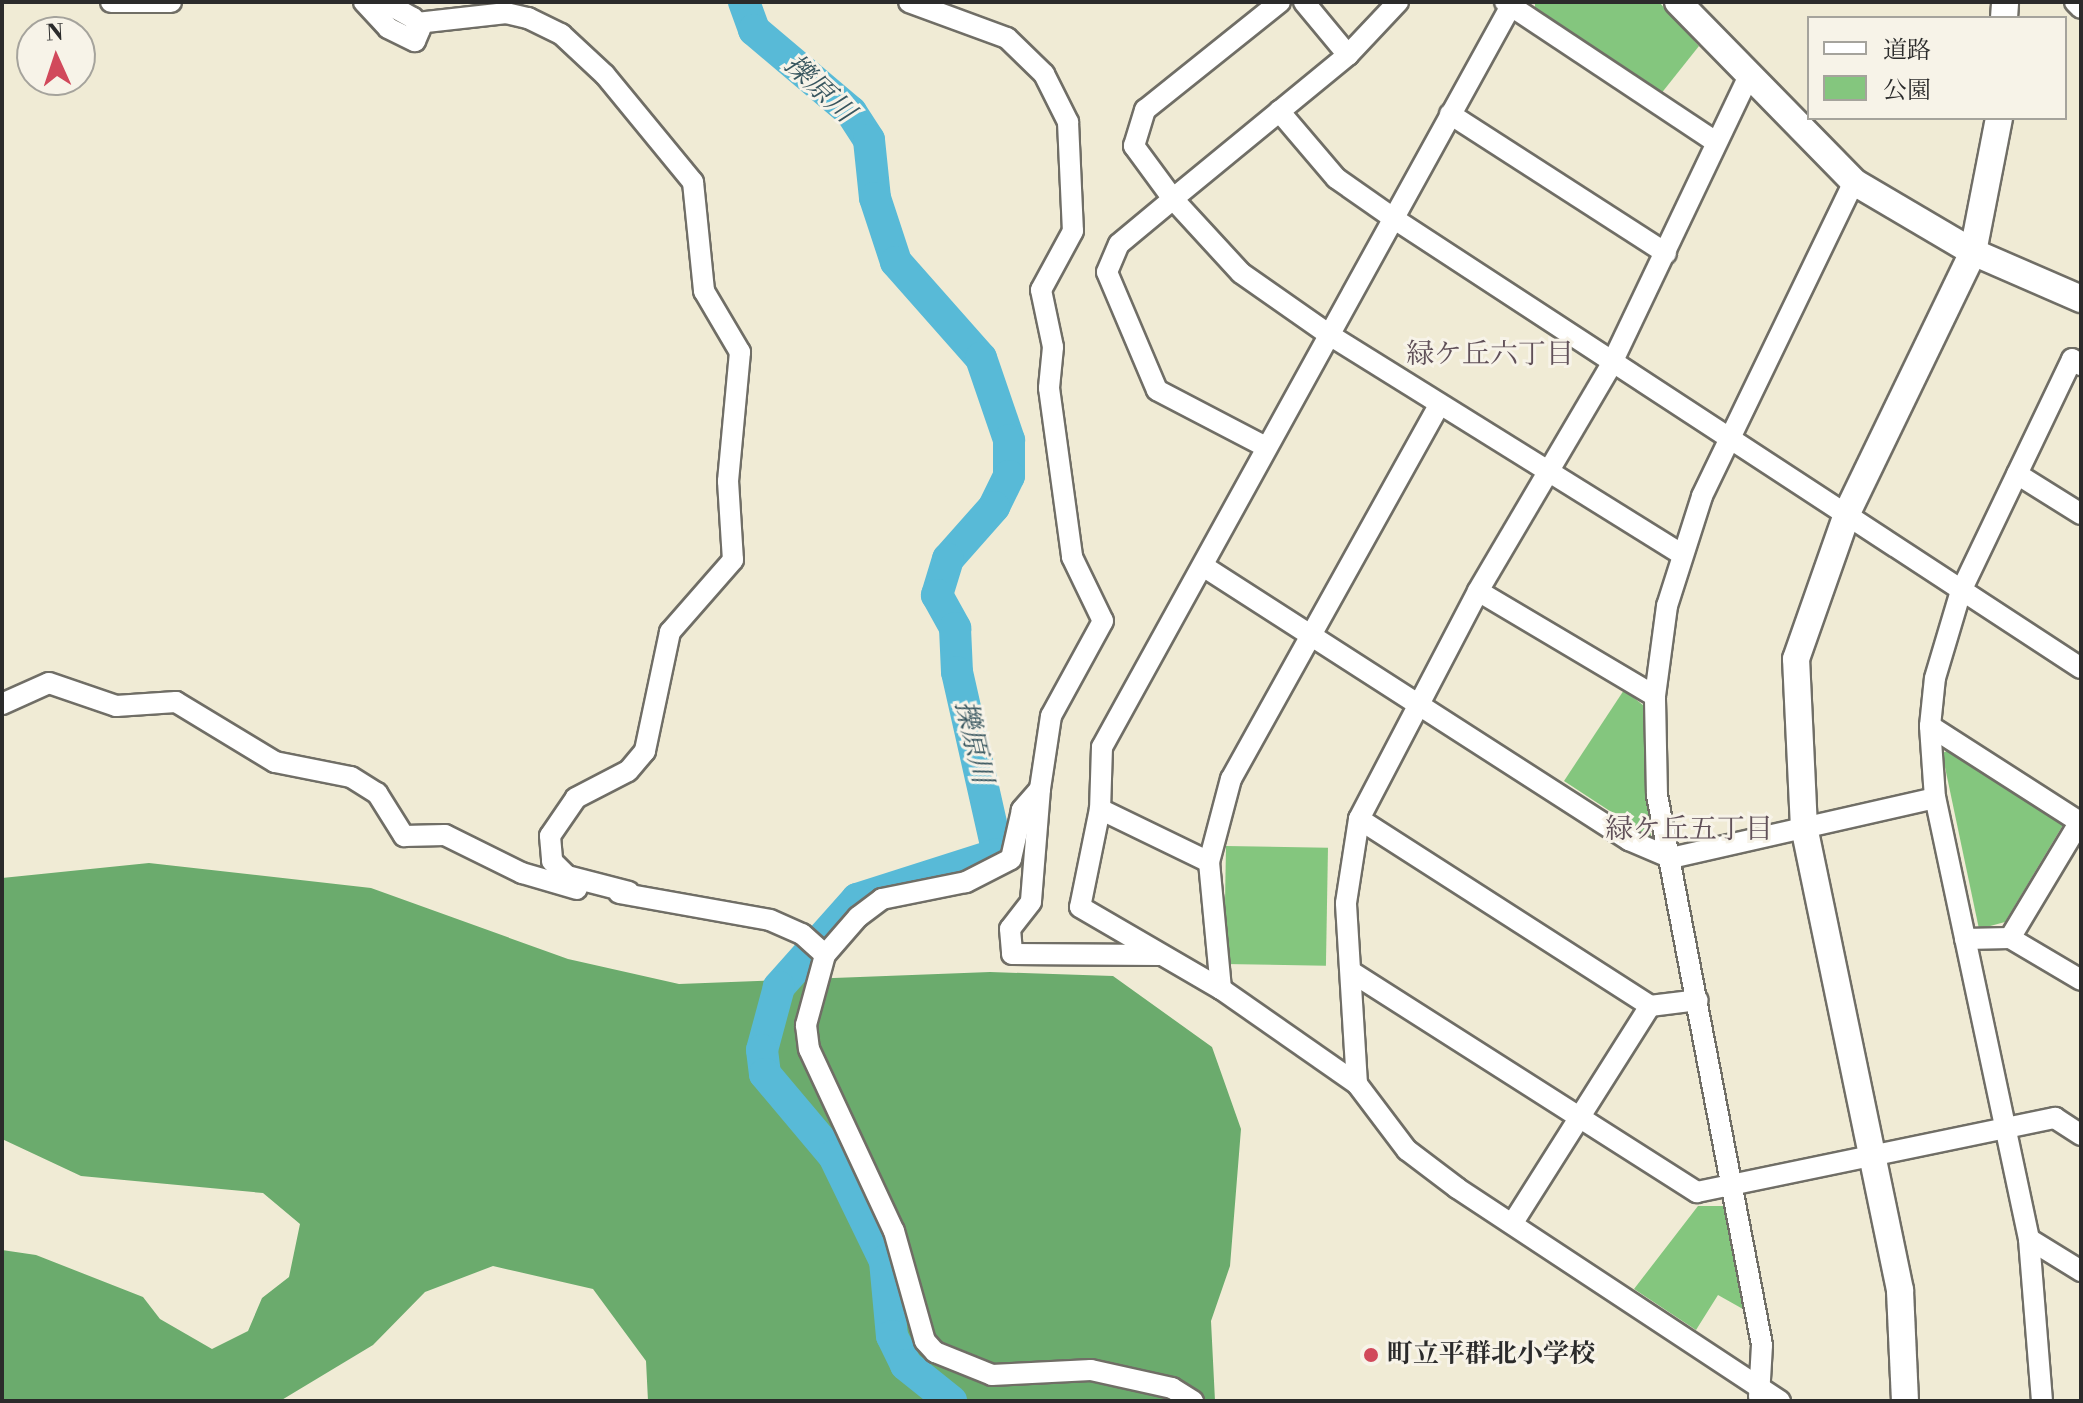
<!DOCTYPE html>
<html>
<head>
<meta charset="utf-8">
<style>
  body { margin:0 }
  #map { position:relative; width:2083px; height:1403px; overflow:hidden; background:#f0ebd5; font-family:"Libre Bodoni","Noto Serif JP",serif }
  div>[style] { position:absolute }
  .green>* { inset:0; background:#84c67e; transform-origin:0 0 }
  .forest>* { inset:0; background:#6bab6d }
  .river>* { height:32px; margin:-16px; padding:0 16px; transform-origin:16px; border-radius:16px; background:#58bad7 }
  .roads { filter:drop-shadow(2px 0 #706e66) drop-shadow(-2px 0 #706e66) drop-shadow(0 2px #706e66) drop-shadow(0 -2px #706e66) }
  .minor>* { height:20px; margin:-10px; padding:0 10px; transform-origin:10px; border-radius:10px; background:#fff }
  .tertiary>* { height:26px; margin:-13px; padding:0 13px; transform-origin:13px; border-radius:13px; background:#fff }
  .dots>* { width:22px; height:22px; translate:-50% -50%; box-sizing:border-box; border:4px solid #f7f3e8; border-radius:50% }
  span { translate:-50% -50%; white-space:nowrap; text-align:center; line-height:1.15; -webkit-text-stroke:6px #f7f3e8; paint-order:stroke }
  .poi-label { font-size:26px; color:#2b2b2b; font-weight:700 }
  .left { translate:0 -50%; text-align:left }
  .water-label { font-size:28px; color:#38565f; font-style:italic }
  .neighbourhood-label { font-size:28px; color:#605058 }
  .frame { position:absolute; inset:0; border:4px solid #2b2b2b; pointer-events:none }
  .legend { position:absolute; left:1807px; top:16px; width:260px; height:104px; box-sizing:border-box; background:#f7f3e8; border:2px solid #a5a39c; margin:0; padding:10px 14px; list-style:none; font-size:24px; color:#2b2b2b }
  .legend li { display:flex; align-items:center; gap:16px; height:40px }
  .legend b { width:40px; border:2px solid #a5a39c }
  .north { position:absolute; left:16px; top:16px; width:80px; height:80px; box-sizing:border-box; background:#f7f3e8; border:2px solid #a5a39c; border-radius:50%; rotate:357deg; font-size:22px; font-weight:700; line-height:32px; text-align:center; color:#2b2b2b }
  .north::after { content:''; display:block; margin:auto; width:28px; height:36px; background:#d1495b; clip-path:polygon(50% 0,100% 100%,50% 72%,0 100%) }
</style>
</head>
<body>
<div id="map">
  <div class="green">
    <div style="clip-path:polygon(1535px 2px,1659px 2px,1699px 46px,1660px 95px,1535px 11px)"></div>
    <div style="clip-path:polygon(1624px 690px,1648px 709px,1651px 838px,1564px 781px)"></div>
    <div style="clip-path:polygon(1950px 750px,2063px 825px,2005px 922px,1979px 929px,1942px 753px)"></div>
    <div style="left:1226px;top:846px;width:102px;height:118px;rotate:1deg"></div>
    <div style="clip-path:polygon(1698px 1206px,1725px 1206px,1750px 1313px,1718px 1295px,1696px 1330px,1634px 1289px)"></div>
  </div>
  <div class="forest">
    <div style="clip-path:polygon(149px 863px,371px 888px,568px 959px,679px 984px,990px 972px,1113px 976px,1212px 1047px,1241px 1129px,1230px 1266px,1211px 1321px,1215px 1401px,648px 1401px,646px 1361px,593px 1289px,493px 1266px,425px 1292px,373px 1345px,280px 1401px,2px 1401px,2px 1250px,36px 1255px,143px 1297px,160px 1319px,212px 1349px,248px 1331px,262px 1298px,289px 1277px,300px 1224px,263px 1193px,81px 1176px,2px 1139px,2px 878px)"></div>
  </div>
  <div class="river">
    <div style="left:744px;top:2px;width:30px;rotate:70deg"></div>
    <div style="left:754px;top:30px;width:127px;rotate:40.2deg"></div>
    <div style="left:851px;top:112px;width:33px;rotate:57deg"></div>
    <div style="left:869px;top:140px;width:58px;rotate:84.1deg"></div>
    <div style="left:875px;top:198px;width:67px;rotate:71.8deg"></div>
    <div style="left:896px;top:262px;width:128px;rotate:48.5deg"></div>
    <div style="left:981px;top:358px;width:87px;rotate:71.1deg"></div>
    <div style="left:1009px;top:440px;width:36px;rotate:90deg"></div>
    <div style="left:1009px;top:476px;width:34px;rotate:116deg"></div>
    <div style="left:994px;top:507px;width:69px;rotate:131.5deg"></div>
    <div style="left:948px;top:559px;width:38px;rotate:107deg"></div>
    <div style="left:937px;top:595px;width:38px;rotate:61deg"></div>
    <div style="left:955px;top:628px;width:44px;rotate:87.4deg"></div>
    <div style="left:957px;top:672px;width:187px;rotate:77.3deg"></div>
    <div style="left:998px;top:854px;width:148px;rotate:162.3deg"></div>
    <div style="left:857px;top:899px;width:118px;rotate:131.6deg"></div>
    <div style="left:779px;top:987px;width:65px;rotate:105.1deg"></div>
    <div style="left:762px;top:1050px;width:24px;rotate:83deg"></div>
    <div style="left:765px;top:1074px;width:107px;rotate:49.9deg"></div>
    <div style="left:834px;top:1156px;width:117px;rotate:64.1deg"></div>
    <div style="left:885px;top:1261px;width:75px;rotate:84.7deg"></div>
    <div style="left:892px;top:1336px;width:32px;rotate:64deg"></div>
    <div style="left:906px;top:1365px;width:58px;rotate:38.7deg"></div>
  </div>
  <div class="roads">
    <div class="minor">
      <div style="left:111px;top:2px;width:60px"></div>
      <div style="left:364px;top:2px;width:35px;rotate:47deg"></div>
      <div style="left:388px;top:28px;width:30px;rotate:26deg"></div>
      <div style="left:415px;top:41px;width:13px;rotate:-67deg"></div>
      <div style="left:420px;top:29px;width:13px;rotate:-122deg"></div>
      <div style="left:413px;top:18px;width:33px;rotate:-151deg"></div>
      <div style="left:909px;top:2px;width:104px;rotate:20.2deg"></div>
      <div style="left:1007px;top:38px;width:52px;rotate:44.2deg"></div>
      <div style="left:1044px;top:74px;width:54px;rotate:63.4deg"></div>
      <div style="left:1068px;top:122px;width:109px;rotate:87.4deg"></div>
      <div style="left:1073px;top:231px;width:67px;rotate:118.5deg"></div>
      <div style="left:1041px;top:290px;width:58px;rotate:78.1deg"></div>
      <div style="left:1053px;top:347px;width:41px;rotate:95.6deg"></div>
      <div style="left:1049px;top:388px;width:171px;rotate:82.2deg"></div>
      <div style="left:1072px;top:557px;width:71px;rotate:64.2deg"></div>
      <div style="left:1103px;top:621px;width:108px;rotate:118.7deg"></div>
      <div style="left:1051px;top:716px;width:74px;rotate:98.6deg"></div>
      <div style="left:1040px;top:789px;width:28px;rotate:131deg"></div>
      <div style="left:1022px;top:810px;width:50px;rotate:102.7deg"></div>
      <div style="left:1011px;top:859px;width:51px;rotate:152.9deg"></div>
      <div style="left:966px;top:882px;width:86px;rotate:168.6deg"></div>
      <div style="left:882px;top:899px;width:30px;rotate:143deg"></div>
      <div style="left:858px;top:917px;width:50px;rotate:131deg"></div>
      <div style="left:825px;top:955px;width:73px;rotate:105.2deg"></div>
      <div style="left:806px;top:1025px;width:24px;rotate:83deg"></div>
      <div style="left:809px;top:1049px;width:201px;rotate:65deg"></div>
      <div style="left:894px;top:1231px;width:114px;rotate:74.3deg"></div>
      <div style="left:925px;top:1341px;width:15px;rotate:48deg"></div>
      <div style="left:935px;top:1352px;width:61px;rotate:22deg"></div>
      <div style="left:992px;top:1375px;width:99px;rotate:-2.9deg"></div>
      <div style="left:1091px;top:1370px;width:83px;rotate:12.5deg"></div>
      <div style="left:1172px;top:1388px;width:25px;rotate:32deg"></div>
      <div style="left:1304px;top:2px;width:69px;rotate:50.3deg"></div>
      <div style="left:1398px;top:2px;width:73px;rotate:133.3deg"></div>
      <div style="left:1348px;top:55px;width:227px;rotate:140.6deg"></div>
      <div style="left:1173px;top:199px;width:100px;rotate:47.4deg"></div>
      <div style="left:1241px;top:273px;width:106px;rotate:35deg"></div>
      <div style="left:1328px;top:334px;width:417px;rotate:31.9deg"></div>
      <div style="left:1505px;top:2px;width:251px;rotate:33.6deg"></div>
      <div style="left:1513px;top:2px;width:851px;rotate:118.88deg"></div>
      <div style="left:1102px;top:747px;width:62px;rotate:91.8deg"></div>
      <div style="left:1100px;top:809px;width:100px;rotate:101.5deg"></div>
      <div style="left:1080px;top:907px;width:163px;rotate:30.2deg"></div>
      <div style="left:1221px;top:989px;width:166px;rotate:34.9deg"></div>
      <div style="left:1357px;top:1084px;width:83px;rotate:52.9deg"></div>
      <div style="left:1407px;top:1150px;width:63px;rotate:37.2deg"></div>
      <div style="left:1457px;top:1188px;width:387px;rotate:33.4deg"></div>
      <div style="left:2075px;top:2px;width:8px;rotate:45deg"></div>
      <div style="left:417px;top:23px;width:90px;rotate:-6.4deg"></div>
      <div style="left:506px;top:13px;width:23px;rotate:13deg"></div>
      <div style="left:528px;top:18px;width:37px;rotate:26deg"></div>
      <div style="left:561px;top:34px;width:60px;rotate:43deg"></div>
      <div style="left:605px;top:75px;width:139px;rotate:50.6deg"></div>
      <div style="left:693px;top:182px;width:110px;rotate:84.2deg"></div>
      <div style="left:704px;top:291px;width:71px;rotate:59.5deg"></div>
      <div style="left:740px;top:352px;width:130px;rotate:95.3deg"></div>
      <div style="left:728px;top:481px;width:79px;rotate:86.4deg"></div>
      <div style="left:733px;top:560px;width:96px;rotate:131.2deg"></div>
      <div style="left:670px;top:632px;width:122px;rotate:101.9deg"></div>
      <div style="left:645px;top:751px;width:26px;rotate:130deg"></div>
      <div style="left:628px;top:771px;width:59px;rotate:152.6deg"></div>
      <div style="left:576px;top:798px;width:46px;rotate:124.4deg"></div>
      <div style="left:550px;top:836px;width:25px;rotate:85deg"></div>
      <div style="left:552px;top:861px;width:21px;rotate:45deg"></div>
      <div style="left:567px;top:876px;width:64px;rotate:14.5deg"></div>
      <div style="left:1279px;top:111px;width:88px;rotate:49.6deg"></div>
      <div style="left:1336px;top:178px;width:73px;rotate:35deg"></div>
      <div style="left:1396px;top:220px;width:818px;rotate:33.19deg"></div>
      <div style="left:1450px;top:114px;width:257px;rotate:32.8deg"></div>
      <div style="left:1266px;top:447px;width:123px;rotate:-152.4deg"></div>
      <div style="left:1157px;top:390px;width:128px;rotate:-113deg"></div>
      <div style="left:1107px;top:272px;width:30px;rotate:-67deg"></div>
      <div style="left:1119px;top:244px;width:70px;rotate:-39.8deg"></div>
      <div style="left:1173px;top:199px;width:66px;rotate:-126.3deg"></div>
      <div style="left:1134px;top:146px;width:38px;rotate:-73deg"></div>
      <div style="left:1145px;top:110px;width:173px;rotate:-38.7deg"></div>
      <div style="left:2017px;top:474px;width:75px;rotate:32deg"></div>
      <div style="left:1203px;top:566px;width:507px;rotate:32.75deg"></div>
      <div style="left:1629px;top:840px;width:46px;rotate:23.2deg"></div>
      <div style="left:1671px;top:858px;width:271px;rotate:-12.8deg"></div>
      <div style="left:1478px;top:591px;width:206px;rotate:30.7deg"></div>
      <div style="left:2px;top:704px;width:51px;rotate:-24.1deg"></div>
      <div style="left:49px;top:683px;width:71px;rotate:18.9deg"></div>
      <div style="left:116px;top:706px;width:60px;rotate:-3.8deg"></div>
      <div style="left:176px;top:702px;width:116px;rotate:31.2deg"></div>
      <div style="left:275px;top:762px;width:77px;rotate:11.2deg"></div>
      <div style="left:351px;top:777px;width:31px;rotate:32deg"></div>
      <div style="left:377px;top:793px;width:51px;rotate:57.9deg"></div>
      <div style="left:404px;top:836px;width:41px;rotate:-1.4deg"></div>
      <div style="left:445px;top:835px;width:86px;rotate:26.3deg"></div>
      <div style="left:522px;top:873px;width:57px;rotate:16.2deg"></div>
      <div style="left:1930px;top:726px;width:179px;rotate:32.7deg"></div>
      <div style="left:1040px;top:789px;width:113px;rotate:94.6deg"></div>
      <div style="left:1031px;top:902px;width:34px;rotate:128deg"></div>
      <div style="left:1010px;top:929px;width:25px;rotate:85deg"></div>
      <div style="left:1012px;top:954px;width:147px;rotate:0.4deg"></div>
      <div style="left:1100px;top:809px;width:121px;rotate:25.9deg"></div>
      <div style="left:1359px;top:819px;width:346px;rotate:32.7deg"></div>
      <div style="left:1650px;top:1006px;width:48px;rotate:-7.1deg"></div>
      <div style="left:619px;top:893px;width:153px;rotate:10.1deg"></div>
      <div style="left:770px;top:920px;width:35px;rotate:24deg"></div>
      <div style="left:802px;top:934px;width:31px;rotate:42deg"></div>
      <div style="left:2010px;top:938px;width:138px;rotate:-59deg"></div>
      <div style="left:1965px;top:939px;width:45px;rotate:-1.3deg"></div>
      <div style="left:2010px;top:938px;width:82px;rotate:30.6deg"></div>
      <div style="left:1353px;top:973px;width:408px;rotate:32.5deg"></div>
      <div style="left:1697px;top:1192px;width:366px;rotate:-11.7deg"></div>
      <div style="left:2055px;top:1118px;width:31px;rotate:33deg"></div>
      <div style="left:1221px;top:989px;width:128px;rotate:-95.4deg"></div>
      <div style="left:1209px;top:862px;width:86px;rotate:-75.2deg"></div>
      <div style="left:1231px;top:779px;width:427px;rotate:-60.9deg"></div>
      <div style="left:1357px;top:1084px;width:181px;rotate:-93.5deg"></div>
      <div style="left:1346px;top:903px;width:85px;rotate:-81.2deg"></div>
      <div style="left:1359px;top:819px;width:257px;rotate:-62.4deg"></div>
      <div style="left:1478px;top:591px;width:260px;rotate:-59.5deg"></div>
      <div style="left:1610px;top:367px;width:318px;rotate:-64.5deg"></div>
      <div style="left:1514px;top:1221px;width:254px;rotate:-57.7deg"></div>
      <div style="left:2029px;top:1239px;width:61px;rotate:31.6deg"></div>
      <div style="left:1759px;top:1397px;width:52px;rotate:-86.7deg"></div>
      <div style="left:1762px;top:1345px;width:560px;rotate:-100.81deg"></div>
      <div style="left:1657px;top:795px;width:99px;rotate:-91.2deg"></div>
      <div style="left:1655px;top:696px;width:91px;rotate:-82.4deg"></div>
      <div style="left:1667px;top:606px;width:115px;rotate:-72.3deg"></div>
      <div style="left:1702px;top:496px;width:349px;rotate:-64.2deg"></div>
      <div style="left:2042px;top:1401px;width:163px;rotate:-94.6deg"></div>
      <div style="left:2029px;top:1239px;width:451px;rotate:-102deg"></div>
      <div style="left:1935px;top:798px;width:72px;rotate:-94deg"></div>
      <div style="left:1930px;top:726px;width:48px;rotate:-84.1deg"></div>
      <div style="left:1935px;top:678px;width:91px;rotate:-73.4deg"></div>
      <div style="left:1961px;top:591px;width:257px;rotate:-64.4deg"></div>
      <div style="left:2072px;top:359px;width:11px;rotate:34deg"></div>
    </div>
    <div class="tertiary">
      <div style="left:1678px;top:2px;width:252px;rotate:45.6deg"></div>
      <div style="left:1854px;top:182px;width:138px;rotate:30.5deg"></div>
      <div style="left:1973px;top:252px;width:118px;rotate:23.5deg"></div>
      <div style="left:2004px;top:18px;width:16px;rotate:-86deg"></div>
      <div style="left:1905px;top:1401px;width:111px;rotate:-92.6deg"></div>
      <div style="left:1900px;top:1290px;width:472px;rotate:-101.7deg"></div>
      <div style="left:1804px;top:828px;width:169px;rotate:-92.7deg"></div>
      <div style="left:1796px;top:659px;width:157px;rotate:-70.6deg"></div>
      <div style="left:1848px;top:511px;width:288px;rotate:-64.2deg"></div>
      <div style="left:1973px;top:252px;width:136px;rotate:-79deg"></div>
    </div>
  </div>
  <div class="dots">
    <div style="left:1371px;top:1355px;background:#d1495b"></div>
  </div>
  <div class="poi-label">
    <span class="left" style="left:1387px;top:1355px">町立平群北小学校</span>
  </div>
  <div class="water-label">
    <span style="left:819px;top:89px;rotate:43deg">擽原川</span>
    <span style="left:973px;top:742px;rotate:77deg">擽原川</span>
  </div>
  <div class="neighbourhood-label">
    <span style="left:1490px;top:355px">緑ケ丘六丁目</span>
    <span style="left:1689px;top:830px">緑ケ丘五丁目</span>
  </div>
  <div class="frame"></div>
  <ul class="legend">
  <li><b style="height:10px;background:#fff"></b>道路</li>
  <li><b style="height:22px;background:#84c67e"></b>公園</li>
  </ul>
  <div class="north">N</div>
</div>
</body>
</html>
